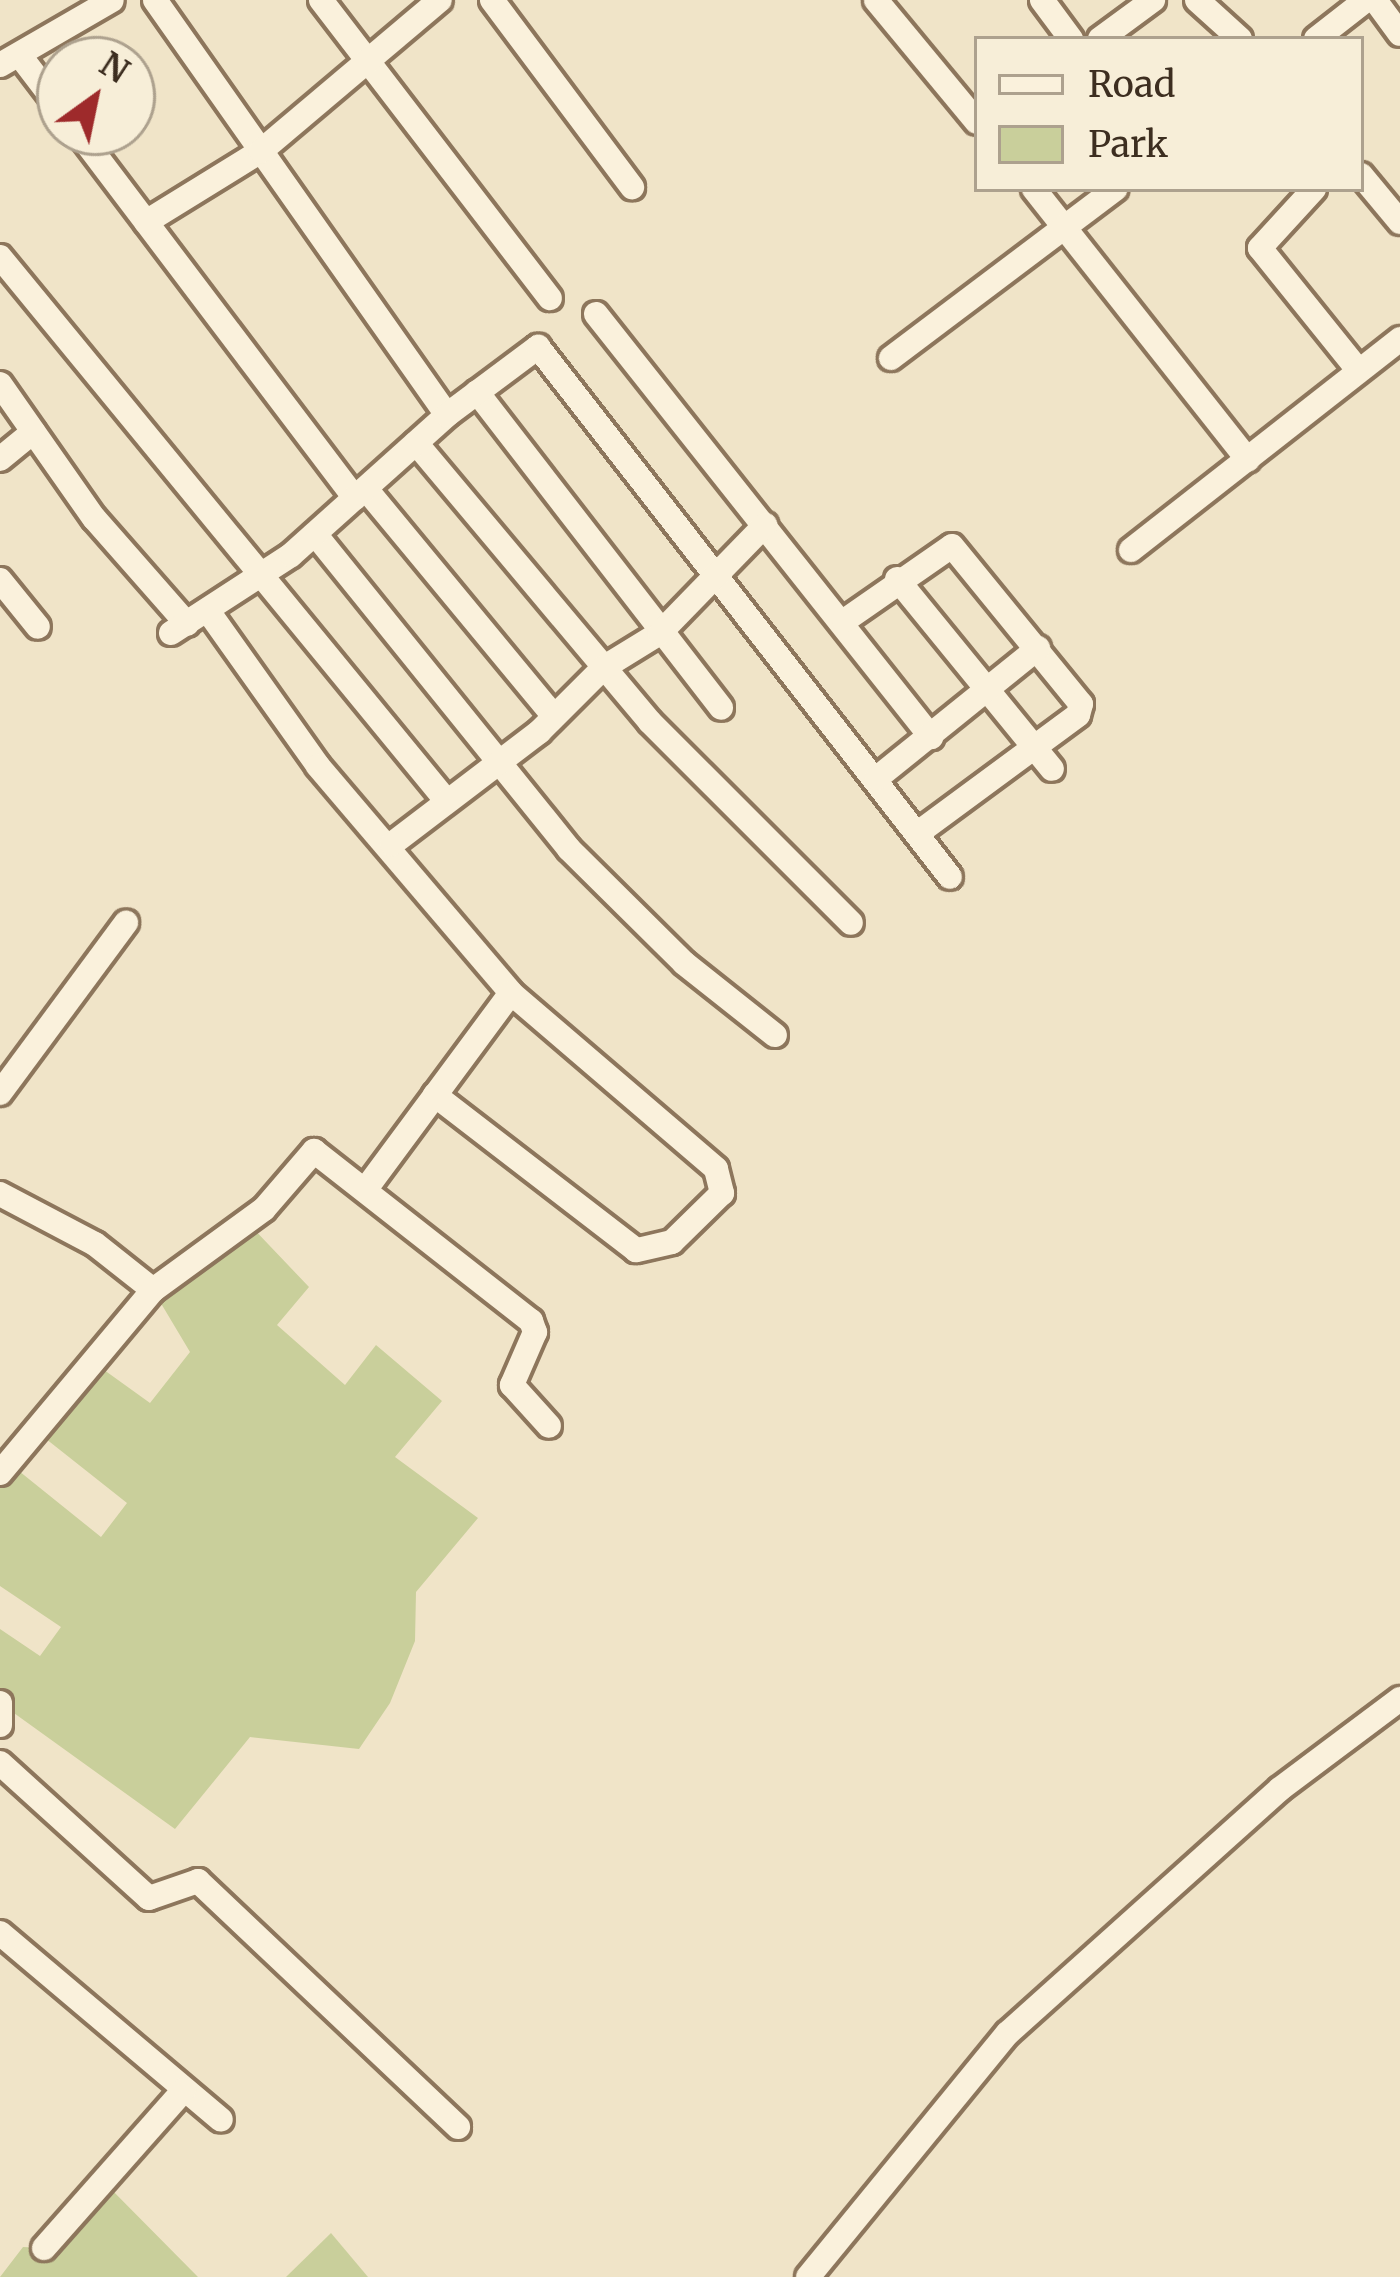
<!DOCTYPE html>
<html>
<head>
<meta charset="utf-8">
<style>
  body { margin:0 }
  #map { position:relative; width:1400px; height:2277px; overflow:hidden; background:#f0e4c8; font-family:Merriweather,serif }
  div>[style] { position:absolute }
  .green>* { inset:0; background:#c9cf9b }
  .roads { filter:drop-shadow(3px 0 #8d765c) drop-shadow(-3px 0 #8d765c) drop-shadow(0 3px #8d765c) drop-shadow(0 -3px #8d765c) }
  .street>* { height:24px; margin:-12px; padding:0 12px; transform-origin:12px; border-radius:12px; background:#faf1dc }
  span { translate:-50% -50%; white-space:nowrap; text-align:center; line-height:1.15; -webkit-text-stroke:10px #f7eed8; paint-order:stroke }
  .legend { position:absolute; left:974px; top:36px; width:390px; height:156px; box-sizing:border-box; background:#f7eed8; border:3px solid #ada18e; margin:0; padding:15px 21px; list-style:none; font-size:36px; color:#3d2e20 }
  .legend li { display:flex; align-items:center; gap:24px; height:60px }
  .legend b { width:60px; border:3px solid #ada18e }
  .north { position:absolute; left:36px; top:36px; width:120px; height:120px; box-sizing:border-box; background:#f7eed8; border:3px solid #ada18e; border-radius:50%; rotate:33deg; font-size:33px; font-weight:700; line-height:48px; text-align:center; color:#3d2e20 }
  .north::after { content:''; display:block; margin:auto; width:42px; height:54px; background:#9e2a2b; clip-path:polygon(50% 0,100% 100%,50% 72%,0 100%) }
</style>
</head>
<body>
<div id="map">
  <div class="green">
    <div style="clip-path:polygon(247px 1222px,309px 1287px,277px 1325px,345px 1385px,376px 1345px,442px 1401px,395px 1457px,478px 1518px,416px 1592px,415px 1641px,390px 1703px,359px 1749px,250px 1737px,175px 1829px,0 1703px,0 1629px,40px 1656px,61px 1627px,0 1586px,0 1473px,9px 1463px,101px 1537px,127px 1503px,36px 1431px,93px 1362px,150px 1403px,190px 1352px,153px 1290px)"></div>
    <div style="clip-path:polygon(103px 2181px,198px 2277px,0 2277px,23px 2247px,44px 2248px)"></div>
    <div style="clip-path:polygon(331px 2233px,368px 2277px,286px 2277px)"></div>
  </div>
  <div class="roads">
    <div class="street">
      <div style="left:155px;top:0;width:507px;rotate:54.87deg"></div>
      <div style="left:321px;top:0;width:376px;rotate:52.5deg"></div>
      <div style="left:492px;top:0;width:234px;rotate:53.2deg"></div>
      <div style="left:876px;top:0;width:158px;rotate:50.4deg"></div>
      <div style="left:1042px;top:0;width:49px;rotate:53.4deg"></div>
      <div style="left:1197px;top:0;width:58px;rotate:42.2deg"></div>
      <div style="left:1375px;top:0;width:42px;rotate:53.7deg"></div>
      <div style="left:1100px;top:39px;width:66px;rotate:-36.3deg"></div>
      <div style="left:1316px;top:39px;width:63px;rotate:-38deg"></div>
      <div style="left:21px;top:57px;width:64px;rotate:52.6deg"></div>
      <div style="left:0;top:65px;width:129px;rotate:-30.1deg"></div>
      <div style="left:78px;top:132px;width:459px;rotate:52.9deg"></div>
      <div style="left:1361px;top:175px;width:61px;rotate:50.3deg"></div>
      <div style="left:1034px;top:189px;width:345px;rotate:51.7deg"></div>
      <div style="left:1314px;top:189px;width:80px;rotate:132.5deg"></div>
      <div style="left:1260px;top:248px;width:156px;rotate:51.2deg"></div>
      <div style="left:146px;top:222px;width:135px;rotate:-31.7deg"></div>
      <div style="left:261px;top:151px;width:234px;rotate:-40.2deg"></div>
      <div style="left:0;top:257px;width:701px;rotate:50.61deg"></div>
      <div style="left:596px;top:314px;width:540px;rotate:51.62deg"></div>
      <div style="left:891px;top:358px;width:281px;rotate:-37deg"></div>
      <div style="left:0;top:384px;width:164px;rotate:55deg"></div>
      <div style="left:94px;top:518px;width:141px;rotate:48.7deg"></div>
      <div style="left:477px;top:392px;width:399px;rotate:52.3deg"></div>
      <div style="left:416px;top:443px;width:364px;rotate:50deg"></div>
      <div style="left:650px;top:722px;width:284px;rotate:45deg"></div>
      <div style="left:0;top:459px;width:43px;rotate:-39.3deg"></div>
      <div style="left:366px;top:489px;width:292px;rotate:50.4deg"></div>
      <div style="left:315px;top:534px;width:405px;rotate:51.1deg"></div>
      <div style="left:569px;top:849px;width:162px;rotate:44.7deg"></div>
      <div style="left:684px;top:963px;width:116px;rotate:38.4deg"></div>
      <div style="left:1131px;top:550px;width:342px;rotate:-38.1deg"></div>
      <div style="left:897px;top:579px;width:245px;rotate:50.8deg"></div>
      <div style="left:0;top:580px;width:60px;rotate:51deg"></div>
      <div style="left:208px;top:611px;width:190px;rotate:54.6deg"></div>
      <div style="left:318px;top:766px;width:298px;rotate:49.6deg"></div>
      <div style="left:511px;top:993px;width:270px;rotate:40.6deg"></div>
      <div style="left:716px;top:1169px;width:25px;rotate:76deg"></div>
      <div style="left:722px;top:1193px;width:70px;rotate:135.6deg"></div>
      <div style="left:672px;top:1242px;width:37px;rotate:167deg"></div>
      <div style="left:636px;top:1250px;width:254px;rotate:-142.4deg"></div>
      <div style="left:844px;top:621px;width:131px;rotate:-34.8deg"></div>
      <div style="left:952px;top:546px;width:204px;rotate:50.8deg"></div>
      <div style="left:1081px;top:704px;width:11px;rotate:105deg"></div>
      <div style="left:1078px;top:715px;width:199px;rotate:143.6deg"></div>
      <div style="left:171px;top:633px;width:143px;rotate:-33deg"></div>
      <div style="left:291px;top:555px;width:210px;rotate:-41.9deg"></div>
      <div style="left:447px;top:415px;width:114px;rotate:-36.8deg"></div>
      <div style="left:538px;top:347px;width:671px;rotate:52.14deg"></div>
      <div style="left:877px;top:778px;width:207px;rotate:-38.9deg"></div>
      <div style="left:392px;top:844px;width:185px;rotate:-37.3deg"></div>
      <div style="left:539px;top:732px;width:91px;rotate:-45deg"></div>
      <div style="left:603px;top:668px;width:67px;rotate:-31.6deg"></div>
      <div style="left:660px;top:633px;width:151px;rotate:-45.8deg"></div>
      <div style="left:0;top:1093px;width:212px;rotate:-53.5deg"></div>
      <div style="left:368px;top:1186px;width:240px;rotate:-53.5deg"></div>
      <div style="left:0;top:1194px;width:107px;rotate:27.8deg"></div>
      <div style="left:95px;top:1244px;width:74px;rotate:38.4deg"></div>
      <div style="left:0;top:1473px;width:239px;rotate:-50.1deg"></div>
      <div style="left:153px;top:1290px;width:137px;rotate:-36.1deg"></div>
      <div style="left:264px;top:1209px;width:77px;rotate:-49.2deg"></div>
      <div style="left:314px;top:1151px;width:276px;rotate:38.1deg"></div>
      <div style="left:531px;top:1321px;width:12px;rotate:70deg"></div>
      <div style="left:535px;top:1332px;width:58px;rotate:113.5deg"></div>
      <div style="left:512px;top:1385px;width:55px;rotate:47.9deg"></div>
      <div style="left:0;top:1703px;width:22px;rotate:90deg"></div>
      <div style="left:0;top:1763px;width:201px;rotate:42.2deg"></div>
      <div style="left:149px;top:1898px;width:52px;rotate:-19.1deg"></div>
      <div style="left:198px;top:1881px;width:358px;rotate:43.4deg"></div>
      <div style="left:0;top:1933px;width:289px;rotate:40.2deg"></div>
      <div style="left:44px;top:2248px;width:211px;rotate:-48.5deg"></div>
      <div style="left:808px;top:2277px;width:315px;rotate:-50.7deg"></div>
      <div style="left:1008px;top:2033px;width:365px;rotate:-41.9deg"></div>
      <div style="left:1280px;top:1789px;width:150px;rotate:-36.9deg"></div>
    </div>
  </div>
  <ul class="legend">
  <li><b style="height:15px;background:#faf1dc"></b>Road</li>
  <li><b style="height:33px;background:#c9cf9b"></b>Park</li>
  </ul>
  <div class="north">N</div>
</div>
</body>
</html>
